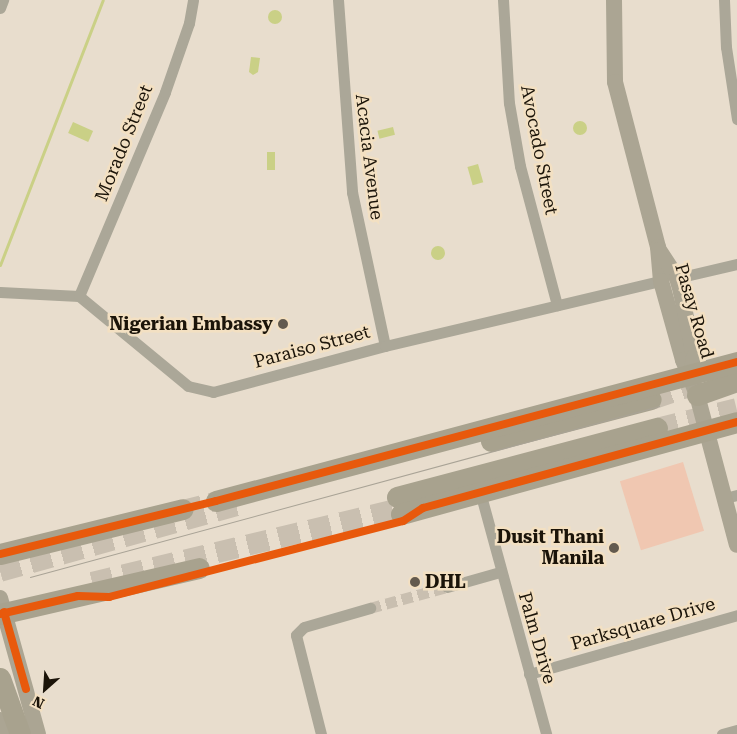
<!DOCTYPE html>
<html>
<head>
<meta charset="utf-8">
<style>
  body { margin:0 }
  #map { position:relative; width:737px; height:734px; overflow:hidden; background:#e8ddcd; font-family:"Roboto Serif",serif }
  div>[style] { position:absolute }
  .green>* { inset:0; background:#f0c7b1; transform-origin:0 0 }
  .water>* { inset:0; background:#cad086; transform-origin:0 0 }
  .round { border-radius:50% }
  .stream>* { height:3px; margin:-1.5px; padding:0 1.5px; transform-origin:1.5px; border-radius:1.5px; background:#cad086 }
  .street-tunnel>* { height:11px; margin-top:-5.5px; transform-origin:0; background:repeating-linear-gradient(90deg,#c9bfb0 0 11px,transparent 0 16.5px) }
  .primary-tunnel>* { height:19px; margin-top:-9.5px; transform-origin:0; background:repeating-linear-gradient(90deg,#c9bfb0 0 19px,transparent 0 28px) }
  .highway-tunnel>* { height:21px; margin-top:-10.5px; transform-origin:0; background:repeating-linear-gradient(90deg,#c9bfb0 0 21px,transparent 0 32px) }
  .street>* { height:11px; margin:-5.5px; padding:0 5.5px; transform-origin:5.5px; border-radius:5.5px; background:#aba798 }
  .secondary>* { height:16px; margin:-8px; padding:0 8px; transform-origin:8px; border-radius:8px; background:#aba593 }
  .highway>* { height:21px; margin:-10.5px; padding:0 10.5px; transform-origin:10.5px; border-radius:10.5px; background:#a8a28e }
  .tram>* { height:1px; margin:-0.5px; padding:0 0.5px; transform-origin:0.5px; border-radius:0.5px; background:#a9a396 }
  .cycleway>* { height:8px; margin:-4px; padding:0 4px; transform-origin:4px; border-radius:4px; background:#e8590c }
  .dots>* { width:14px; height:14px; translate:-50% -50%; box-sizing:border-box; border:2px solid #f3e0c2; border-radius:50% }
  span { translate:-50% -50%; white-space:nowrap; text-align:center; line-height:1.15; -webkit-text-stroke:5px #f3e0c2; paint-order:stroke }
  .street-label { font-size:18px; color:#1b1409 }
  .poi-label { font-size:18px; color:#1b1409; font-weight:700 }
  .right { translate:-100% -50%; text-align:right }
  .left { translate:0 -50%; text-align:left }
  .north { position:absolute; left:20px; top:664px; width:50px; height:50px; -webkit-text-stroke:4px #f3e0c2; paint-order:stroke; rotate:206deg; font-size:14px; font-weight:700; line-height:20px; text-align:center; color:#1b1409 }
  .north::after { content:''; display:block; margin:auto; width:18px; height:22px; background:#1b1409; clip-path:polygon(50% 0,100% 100%,50% 72%,0 100%) }
</style>
</head>
<body>
<div id="map">
  <div class="green">
    <div style="left:683px;top:462px;width:72px;height:66px;rotate:73deg"></div>
  </div>
  <div class="water">
    <div class="round" style="left:268px;top:10px;width:14px;height:14px"></div>
    <div style="clip-path:polygon(251px 57px,260px 58px,258px 72px,253px 75px,249px 72px)"></div>
    <div class="round" style="left:573px;top:121px;width:14px;height:14px"></div>
    <div style="left:73px;top:122px;width:22px;height:12px;rotate:24deg"></div>
    <div style="left:393px;top:127px;width:8px;height:16px;rotate:76deg"></div>
    <div style="left:267px;top:152px;width:8px;height:18px"></div>
    <div style="left:478px;top:164px;width:19px;height:11px;rotate:74deg"></div>
    <div class="round" style="left:431px;top:246px;width:14px;height:14px"></div>
  </div>
  <div class="stream">
    <div style="left:0;top:265px;width:284px;rotate:-68.8deg"></div>
  </div>
  <div class="street-tunnel">
    <div style="left:370px;top:608px;width:80px;rotate:-15.3deg"></div>
  </div>
  <div class="primary-tunnel">
    <div style="left:183px;top:509px;width:34px;rotate:-14deg"></div>
  </div>
  <div class="highway-tunnel">
    <div style="left:651px;top:399px;width:65px;rotate:-18.7deg"></div>
    <div style="left:657px;top:428px;width:82px;rotate:-14deg"></div>
    <div style="left:0;top:571px;width:249px;rotate:-15.6deg"></div>
    <div style="left:92px;top:582px;width:337px;rotate:-13.5deg"></div>
  </div>
  <div class="street">
    <div style="left:338px;top:0;width:193px;rotate:85.8deg"></div>
    <div style="left:352px;top:192px;width:157px;rotate:77.9deg"></div>
    <div style="left:503px;top:0;width:103px;rotate:86.7deg"></div>
    <div style="left:509px;top:103px;width:64px;rotate:80.1deg"></div>
    <div style="left:520px;top:166px;width:144px;rotate:75.1deg"></div>
    <div style="left:724px;top:0;width:47px;rotate:87.6deg"></div>
    <div style="left:726px;top:47px;width:73px;rotate:81.3deg"></div>
    <div style="left:0;top:8px;width:9px;rotate:-69deg"></div>
    <div style="left:677px;top:278px;width:62px;rotate:-13.1deg"></div>
    <div style="left:0;top:292px;width:79px;rotate:2.9deg"></div>
    <div style="left:79px;top:296px;width:141px;rotate:39.5deg"></div>
    <div style="left:188px;top:386px;width:26px;rotate:13deg"></div>
    <div style="left:213px;top:392px;width:178px;rotate:-15deg"></div>
    <div style="left:385px;top:346px;width:284px;rotate:-13.3deg"></div>
    <div style="left:79px;top:296px;width:221px;rotate:-67.1deg"></div>
    <div style="left:165px;top:92px;width:73px;rotate:-70.8deg"></div>
    <div style="left:189px;top:23px;width:23px;rotate:-80deg"></div>
    <div style="left:480px;top:492px;width:251px;rotate:74.7deg"></div>
    <div style="left:725px;top:498px;width:12px;rotate:-14deg"></div>
    <div style="left:447px;top:587px;width:55px;rotate:-15.8deg"></div>
    <div style="left:529px;top:674px;width:216px;rotate:-15.8deg"></div>
    <div style="left:321px;top:734px;width:102px;rotate:-104.2deg"></div>
    <div style="left:296px;top:635px;width:11px;rotate:-45deg"></div>
    <div style="left:304px;top:627px;width:69px;rotate:-16.1deg"></div>
    <div style="left:722px;top:734px;width:16px;rotate:-15deg"></div>
  </div>
  <div class="secondary">
    <div style="left:614px;top:0;width:82px;rotate:89.3deg"></div>
    <div style="left:615px;top:82px;width:171px;rotate:75.4deg"></div>
    <div style="left:658px;top:247px;width:34px;rotate:85deg"></div>
    <div style="left:661px;top:281px;width:82px;rotate:74.4deg"></div>
    <div style="left:683px;top:360px;width:38px;rotate:68deg"></div>
    <div style="left:697px;top:395px;width:155px;rotate:75.1deg"></div>
    <div style="left:659px;top:250px;width:33px;rotate:57deg"></div>
    <div style="left:677px;top:278px;width:15px;rotate:74deg"></div>
    <div style="left:681px;top:292px;width:66px;rotate:78.7deg"></div>
    <div style="left:694px;top:357px;width:16px;rotate:101deg"></div>
    <div style="left:0;top:598px;width:141px;rotate:74.4deg"></div>
    <div style="left:0;top:720px;width:15px;rotate:74deg"></div>
  </div>
  <div class="highway">
    <div style="left:697px;top:395px;width:42px;rotate:-19.3deg"></div>
    <div style="left:491px;top:441px;width:165px;rotate:-14.7deg"></div>
    <div style="left:397px;top:497px;width:269px;rotate:-14.9deg"></div>
    <div style="left:216px;top:501px;width:539px;rotate:-14.94deg"></div>
    <div style="left:401px;top:514px;width:348px;rotate:-15.3deg"></div>
    <div style="left:0;top:554px;width:188px;rotate:-13.8deg"></div>
    <div style="left:0;top:614px;width:204px;rotate:-13deg"></div>
    <div style="left:0;top:678px;width:59px;rotate:70.3deg"></div>
  </div>
  <div class="tram">
    <div style="left:30px;top:577px;width:652px;rotate:-15.21deg"></div>
  </div>
  <div class="cycleway">
    <div style="left:0;top:554px;width:222px;rotate:-13.8deg"></div>
    <div style="left:216px;top:501px;width:539px;rotate:-14.94deg"></div>
    <div style="left:4px;top:612px;width:80px;rotate:74.1deg"></div>
    <div style="left:0;top:614px;width:80px;rotate:-13deg"></div>
    <div style="left:78px;top:596px;width:31px;rotate:2deg"></div>
    <div style="left:109px;top:597px;width:304px;rotate:-14.5deg"></div>
    <div style="left:403px;top:521px;width:24px;rotate:-33deg"></div>
    <div style="left:423px;top:508px;width:326px;rotate:-15.3deg"></div>
  </div>
  <div class="dots">
    <div style="left:283px;top:324px;background:#635a4e"></div>
    <div style="left:614px;top:548px;background:#635a4e"></div>
    <div style="left:415px;top:582px;background:#635a4e"></div>
  </div>
  <div class="street-label">
    <span style="left:124px;top:143px;rotate:-68deg">Morado Street</span>
    <span style="left:539px;top:150px;rotate:79deg">Avocado Street</span>
    <span style="left:369px;top:157px;rotate:83deg">Acacia Avenue</span>
    <span style="left:694px;top:311px;rotate:74deg">Pasay Road</span>
    <span style="left:312px;top:347px;rotate:-15deg">Paraiso Street</span>
    <span style="left:643px;top:624px;rotate:-16deg">Parksquare Drive</span>
    <span style="left:537px;top:638px;rotate:74deg">Palm Drive</span>
  </div>
  <div class="poi-label">
    <span class="right" style="left:273px;top:324px">Nigerian Embassy</span>
    <span class="right" style="left:604px;top:548px">Dusit Thani<br>Manila</span>
    <span class="left" style="left:425px;top:582px">DHL</span>
  </div>
  <div class="north">N</div>
</div>
</body>
</html>
